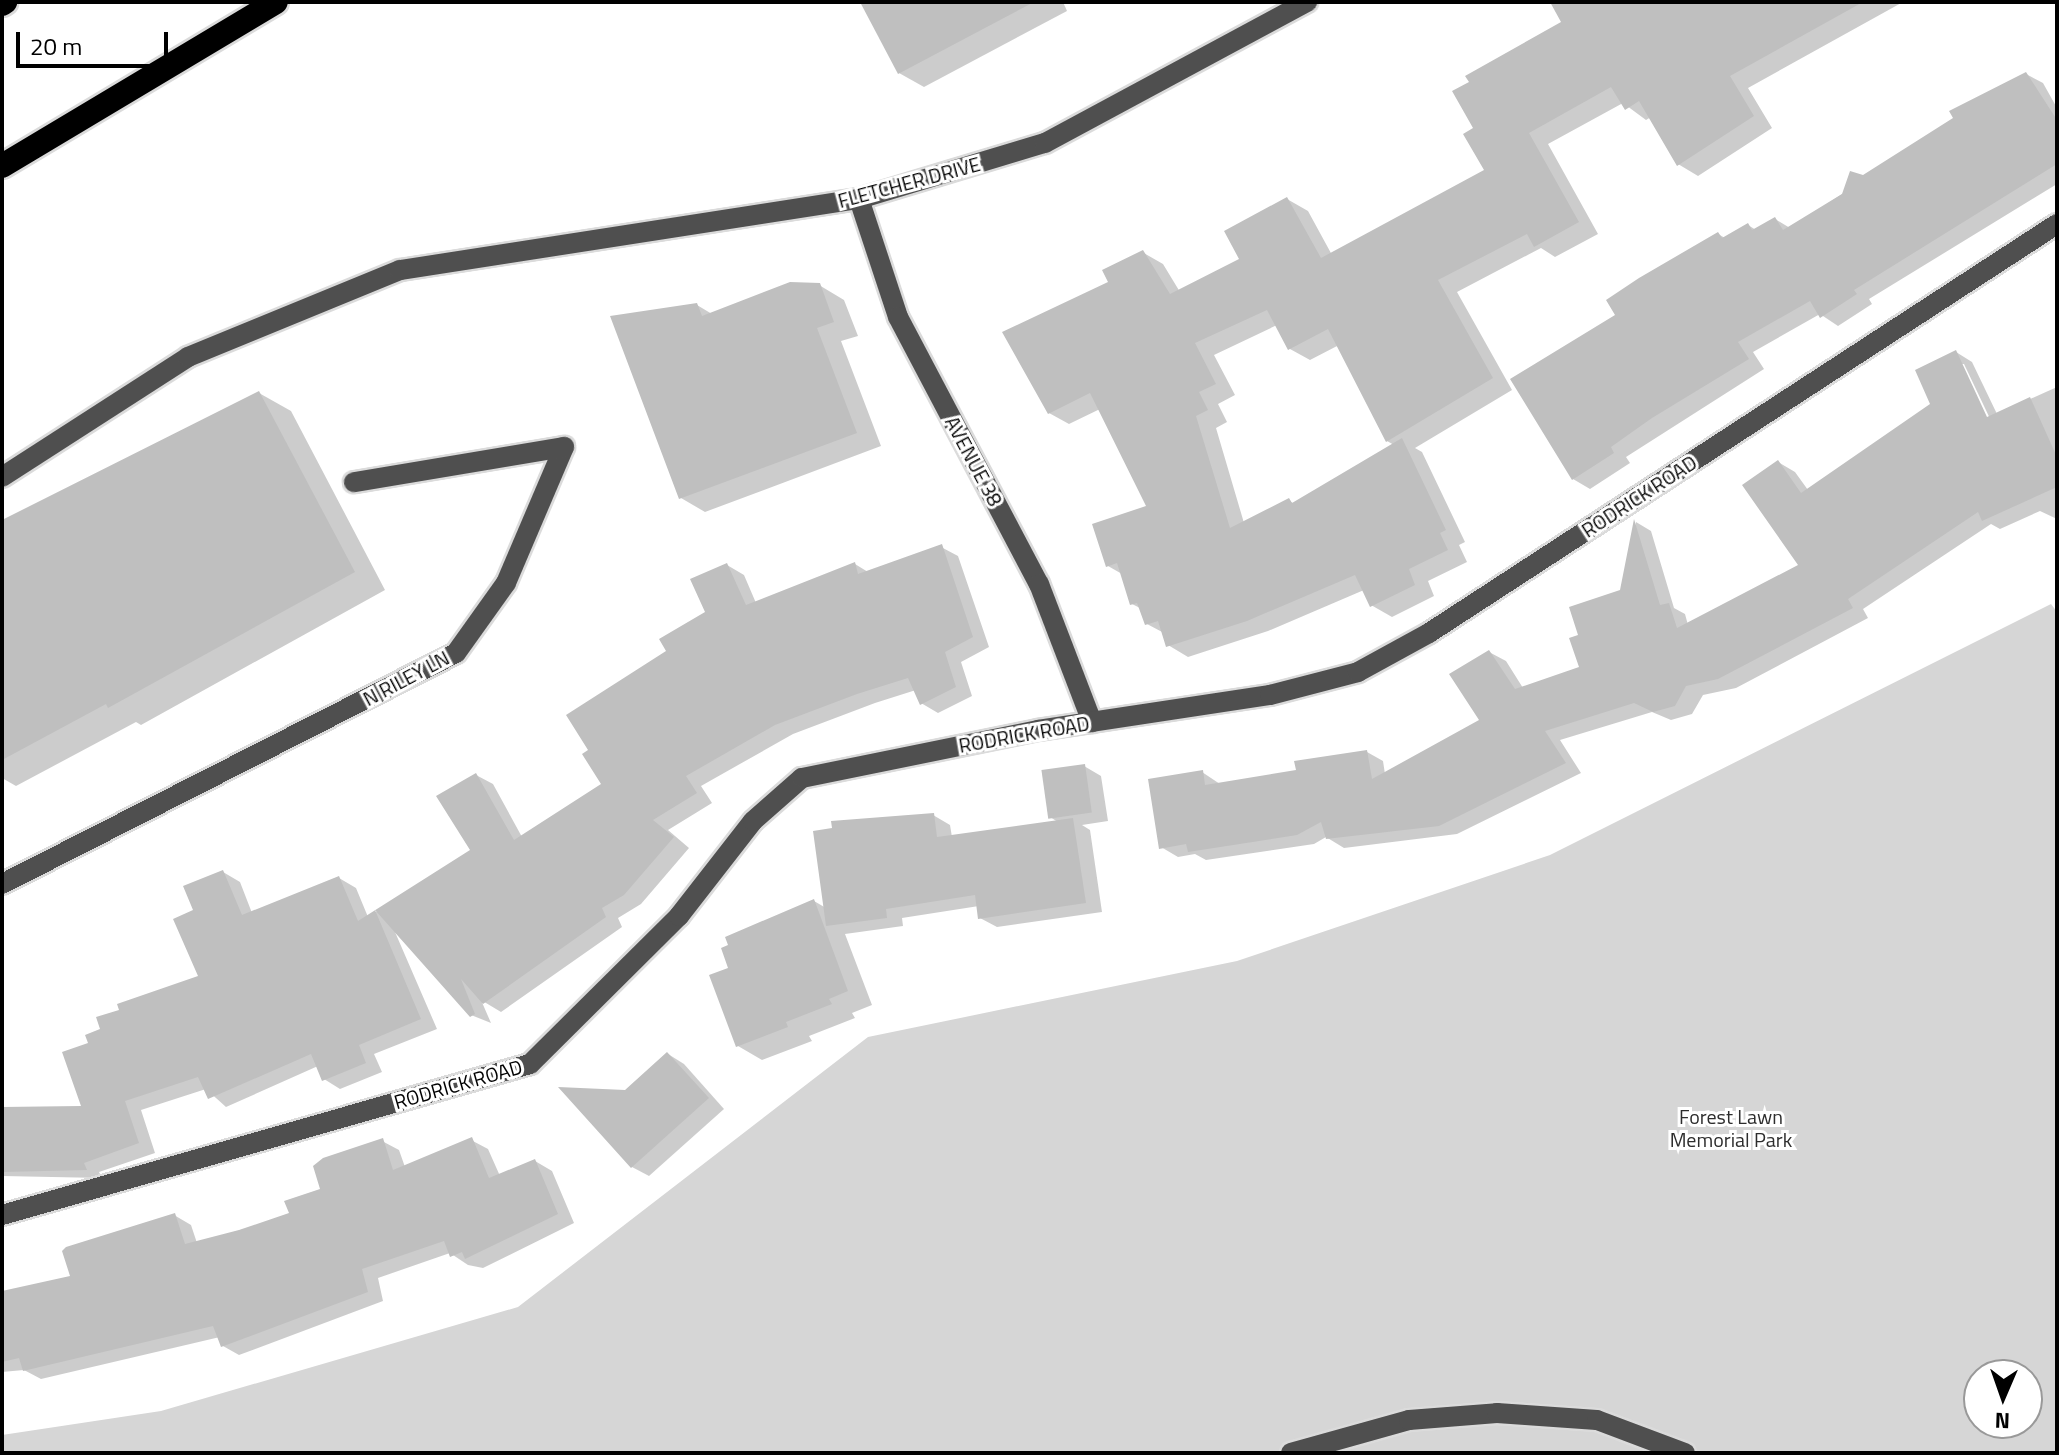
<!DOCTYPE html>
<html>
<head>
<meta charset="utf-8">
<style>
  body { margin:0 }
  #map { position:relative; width:2059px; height:1455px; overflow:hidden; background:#fff; font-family:"Titillium Web",sans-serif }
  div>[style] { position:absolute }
  .green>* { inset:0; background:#d6d6d6 }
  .shadow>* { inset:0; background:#0003 }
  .building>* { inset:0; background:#bfbfbf; transform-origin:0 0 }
  .roads { filter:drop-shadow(2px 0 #dbdbdb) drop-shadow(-2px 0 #dbdbdb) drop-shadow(0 2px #dbdbdb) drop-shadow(0 -2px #dbdbdb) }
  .minor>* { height:20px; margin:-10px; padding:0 10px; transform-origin:10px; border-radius:10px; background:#4f4f4f }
  .highway>* { height:24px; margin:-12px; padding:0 12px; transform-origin:12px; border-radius:12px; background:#000 }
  span { translate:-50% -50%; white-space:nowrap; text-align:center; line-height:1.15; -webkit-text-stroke:6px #fff; paint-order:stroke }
  .street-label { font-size:20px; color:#000 }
  .park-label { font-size:20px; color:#2d2d2d }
  .frame { position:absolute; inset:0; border:4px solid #000; pointer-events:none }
  .north { position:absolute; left:1963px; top:1359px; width:80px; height:80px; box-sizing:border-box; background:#fff; border:2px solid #999; border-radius:50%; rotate:182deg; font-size:22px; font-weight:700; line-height:32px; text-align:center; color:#000 }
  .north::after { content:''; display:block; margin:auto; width:28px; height:36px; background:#000; clip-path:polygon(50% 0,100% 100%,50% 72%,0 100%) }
  .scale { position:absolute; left:16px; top:32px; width:152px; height:36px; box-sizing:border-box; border:4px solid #000; border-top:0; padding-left:10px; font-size:24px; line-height:28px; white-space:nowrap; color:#000; -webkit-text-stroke:6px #fff; paint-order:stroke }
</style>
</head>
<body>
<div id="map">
  <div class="green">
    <div style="clip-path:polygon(evenodd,2051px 604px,2057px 612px,2057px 1453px,2px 1453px,2px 1435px,161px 1411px,518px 1307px,868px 1037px,1237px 961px,1550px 855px,2051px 604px,1979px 1375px,2027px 1375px,2027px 1423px,1979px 1423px,1979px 1375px)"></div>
  </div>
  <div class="shadow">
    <div style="clip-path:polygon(862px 2px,1063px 2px,1067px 11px,924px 87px,899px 73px)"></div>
    <div style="clip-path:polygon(evenodd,1552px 2px,1903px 2px,1748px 88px,1772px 128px,1698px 176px,1678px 164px,1651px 117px,1646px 120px,1623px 103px,1548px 144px,1598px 234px,1555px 257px,1541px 248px,1457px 292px,1512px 390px,1415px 448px,1422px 452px,1465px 542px,1459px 545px,1467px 562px,1428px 581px,1434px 596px,1392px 617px,1371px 605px,1364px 590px,1268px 631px,1188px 657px,1168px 645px,1164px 633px,1147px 624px,1142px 609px,1132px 604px,1122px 574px,1108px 566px,1148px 508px,1100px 409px,1069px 424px,1049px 413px,1111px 283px,1142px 252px,1163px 264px,1180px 292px,1242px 260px,1287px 199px,1308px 211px,1332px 255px,1486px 171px,1475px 129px,1564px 23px,1552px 2px,1277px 325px,1290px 349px,1310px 360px,1339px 345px,1387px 441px,1394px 445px,1295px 504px,1289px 501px,1244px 523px,1216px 428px,1227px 422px,1218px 404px,1235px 395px,1214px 355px,1277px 325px)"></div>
    <div style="clip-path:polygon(2026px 74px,2043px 83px,2057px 108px,2057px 184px,1869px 299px,1872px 304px,1838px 326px,1820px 314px,1753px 352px,1764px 369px,1626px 457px,1630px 463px,1590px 489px,1573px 479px,1618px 316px,1718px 234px,1725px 238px,1748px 225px,1756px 230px,1775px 219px,1790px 228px)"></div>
    <div style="clip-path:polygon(819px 285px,844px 300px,858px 336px,841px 341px,881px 446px,705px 512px,681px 498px,697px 305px,712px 314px)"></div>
    <div style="clip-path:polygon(evenodd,1956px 352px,1972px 362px,1997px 414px,2057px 387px,2057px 519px,2040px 511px,2000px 529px,1991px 524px,1863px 609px,1868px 618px,1736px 688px,1703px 695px,1692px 714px,1671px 720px,1652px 712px,1560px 740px,1581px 773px,1457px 834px,1344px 848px,1326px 837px,1314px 844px,1206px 860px,1195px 854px,1178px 857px,1161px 847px,1202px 772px,1220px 784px,1298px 771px,1367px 752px,1383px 761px,1385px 774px,1482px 721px,1489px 652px,1506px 661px,1523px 688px,1581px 668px,1580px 636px,1622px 592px,1636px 522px,1651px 531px,1674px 608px,1685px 614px,1688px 625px,1801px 565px,1778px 462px,1795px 472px,1808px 490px,1933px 405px,1956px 352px,1960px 364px,1964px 364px,1993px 425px,1990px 426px,1960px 364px)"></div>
    <div style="clip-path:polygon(259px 393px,291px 411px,385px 590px,141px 725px,136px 722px,16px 786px,2px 778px,2px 531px)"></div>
    <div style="clip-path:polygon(941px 547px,958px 556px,989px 647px,961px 662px,972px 696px,938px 713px,921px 703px,916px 690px,875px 703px,793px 734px,701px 786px,712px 803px,668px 830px,689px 848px,641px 904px,618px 918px,622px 927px,501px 1012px,481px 1000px,491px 1023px,471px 1015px,395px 932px,437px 1029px,374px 1054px,382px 1072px,340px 1089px,324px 1079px,318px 1066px,226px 1107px,206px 1089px,141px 1110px,155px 1153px,99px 1172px,102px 1178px,2px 1176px,2px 1109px,84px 1108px,90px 1044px,201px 977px,195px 911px,223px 872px,240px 882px,252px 913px,339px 878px,356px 888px,368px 917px,473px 850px,476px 775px,493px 784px,522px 837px,604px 784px,591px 750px,669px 652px,707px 613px,727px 565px,744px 575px,756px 603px,855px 564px,868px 572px)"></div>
    <div style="clip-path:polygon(1084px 766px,1101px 776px,1108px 821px,1082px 825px,1090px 830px,1102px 912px,997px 927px,980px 918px,979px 906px,902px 918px,903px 926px,845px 934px,872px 1005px,852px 1013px,855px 1018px,809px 1036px,812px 1041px,762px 1060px,738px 1046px,731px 970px,814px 901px,826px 908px,833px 822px,933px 815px,950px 825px,952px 837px,1058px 822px,1050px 817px)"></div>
    <div style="clip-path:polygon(668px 1054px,684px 1064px,724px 1109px,649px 1176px,632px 1167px,626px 1092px)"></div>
    <div style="clip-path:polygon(471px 1140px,488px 1149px,500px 1176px,535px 1161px,552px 1171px,574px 1223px,483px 1268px,468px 1265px,450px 1253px,378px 1278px,383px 1301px,239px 1355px,223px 1346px,220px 1337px,41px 1379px,24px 1370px,2px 1372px,2px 1293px,73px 1277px,174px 1215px,191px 1225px,197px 1243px,291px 1215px,382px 1141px,399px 1150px,405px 1167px)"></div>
  </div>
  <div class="building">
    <div style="clip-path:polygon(860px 2px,1034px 2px,898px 74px)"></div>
    <div style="clip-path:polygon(1550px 2px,1863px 2px,1730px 76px,1754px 116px,1677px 166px,1639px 101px,1625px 110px,1611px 87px,1529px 133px,1579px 222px,1534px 247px,1527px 234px,1438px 280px,1493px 378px,1386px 442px,1328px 329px,1288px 350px,1267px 310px,1195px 343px,1216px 384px,1199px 392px,1208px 410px,1196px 416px,1230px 528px,1289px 498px,1292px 503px,1402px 438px,1446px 530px,1440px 533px,1448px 550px,1409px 569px,1415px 585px,1370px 607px,1355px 575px,1247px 621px,1166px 647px,1158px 621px,1145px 625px,1137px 603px,1130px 605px,1117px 563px,1106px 567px,1092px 524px,1146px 506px,1090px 393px,1048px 414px,1002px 332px,1108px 282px,1102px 270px,1143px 250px,1170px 294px,1239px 259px,1224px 231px,1287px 197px,1321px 258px,1484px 170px,1463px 134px,1473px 128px,1452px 91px,1469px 82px,1465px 76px,1561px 22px)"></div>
    <div style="clip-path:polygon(2026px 72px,2057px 120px,2057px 164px,1854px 290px,1857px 294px,1820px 318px,1810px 301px,1738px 342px,1749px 359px,1652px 418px,1611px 447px,1614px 453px,1572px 480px,1510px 379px,1615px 315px,1606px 300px,1639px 278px,1718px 232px,1722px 238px,1748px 223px,1752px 230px,1775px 217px,1783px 230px,1842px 194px,1850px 171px,1863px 175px,1953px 118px,1949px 111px)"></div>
    <div style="clip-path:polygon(790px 282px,820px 283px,834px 322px,817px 328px,857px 433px,679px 499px,610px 316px,697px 303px,702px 316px)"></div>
    <div style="clip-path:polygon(1956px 350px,1987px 417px,2030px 397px,2057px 457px,2057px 487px,1982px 521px,1978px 512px,1848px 599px,1853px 608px,1718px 679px,1686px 686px,1675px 706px,1653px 712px,1634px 703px,1545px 731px,1566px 763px,1439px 826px,1326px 839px,1321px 822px,1297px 835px,1188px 852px,1186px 844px,1159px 849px,1148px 779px,1203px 770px,1205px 785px,1296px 770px,1294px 761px,1367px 750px,1372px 779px,1479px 720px,1449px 674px,1489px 650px,1515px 689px,1579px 667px,1569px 638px,1578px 635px,1569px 607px,1620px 590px,1634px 519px,1660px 605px,1669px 603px,1677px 628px,1798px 565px,1742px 485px,1778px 460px,1801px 493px,1930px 404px,1915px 370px)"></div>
    <div style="clip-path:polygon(259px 391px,355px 572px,108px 708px,106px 704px,2px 760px,2px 520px)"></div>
    <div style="clip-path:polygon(942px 544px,973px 637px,945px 652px,956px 687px,920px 705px,908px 678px,857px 694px,775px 725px,686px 776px,697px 793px,653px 820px,674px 837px,624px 895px,602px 908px,606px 917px,483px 1004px,461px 979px,475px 1014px,470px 1017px,375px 910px,421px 1019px,359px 1045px,366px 1063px,322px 1081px,311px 1054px,208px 1099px,198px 1077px,125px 1101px,139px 1143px,84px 1163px,87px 1170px,2px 1172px,2px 1107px,81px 1106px,62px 1052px,88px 1043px,85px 1035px,100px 1029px,96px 1017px,119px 1010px,117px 1004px,198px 976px,173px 919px,193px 910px,183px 886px,223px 870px,242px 915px,339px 876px,358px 921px,470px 850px,436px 796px,476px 773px,514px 840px,601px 784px,582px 754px,588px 750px,566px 715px,666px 651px,659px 639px,705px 612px,690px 579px,727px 563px,746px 605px,855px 562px,858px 574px)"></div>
    <div style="left:1085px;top:764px;width:49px;height:44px;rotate:82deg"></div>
    <div style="clip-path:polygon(934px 813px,937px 837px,1073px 818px,1086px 903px,978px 919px,975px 895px,886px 909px,887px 918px,826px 926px,813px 831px,832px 828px,831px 821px)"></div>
    <div style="clip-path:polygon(814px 899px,848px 991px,829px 999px,832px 1004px,786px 1022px,788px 1027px,736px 1047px,709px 975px,728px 968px,721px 948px,728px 945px,725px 937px)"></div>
    <div style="clip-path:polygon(667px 1052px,709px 1098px,631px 1168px,558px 1087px,625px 1090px)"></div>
    <div style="clip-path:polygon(472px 1137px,489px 1178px,535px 1159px,558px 1214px,465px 1259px,462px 1252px,450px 1257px,444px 1241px,362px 1269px,368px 1292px,221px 1347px,213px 1326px,23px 1371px,19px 1358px,2px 1362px,2px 1291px,70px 1276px,62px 1251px,66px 1247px,175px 1213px,185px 1244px,239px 1230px,289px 1213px,284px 1201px,320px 1189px,313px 1166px,323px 1158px,383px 1138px,393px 1170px)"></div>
  </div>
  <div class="roads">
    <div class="minor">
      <div style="left:859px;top:199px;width:124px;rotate:71.7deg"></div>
      <div style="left:898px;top:317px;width:302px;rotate:62.2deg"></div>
      <div style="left:1039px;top:584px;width:148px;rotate:69deg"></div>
      <div style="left:2px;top:477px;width:221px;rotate:-32.8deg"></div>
      <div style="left:188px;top:357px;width:229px;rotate:-22.3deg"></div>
      <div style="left:400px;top:270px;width:464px;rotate:-8.8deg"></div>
      <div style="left:859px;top:199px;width:194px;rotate:-16.8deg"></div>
      <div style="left:1045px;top:143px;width:298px;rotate:-28.3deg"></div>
      <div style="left:2px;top:884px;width:509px;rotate:-26.97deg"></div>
      <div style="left:456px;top:653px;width:86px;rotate:-54.5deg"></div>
      <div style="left:506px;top:583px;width:148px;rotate:-66.9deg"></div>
      <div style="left:564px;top:447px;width:213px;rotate:170.5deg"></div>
      <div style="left:2px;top:1215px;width:549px;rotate:-15.96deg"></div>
      <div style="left:530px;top:1064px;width:210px;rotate:-44.8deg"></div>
      <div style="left:679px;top:916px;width:120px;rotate:-52.1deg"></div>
      <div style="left:753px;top:821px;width:65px;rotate:-41.3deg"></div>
      <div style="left:802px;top:778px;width:241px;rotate:-11.5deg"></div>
      <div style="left:1038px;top:730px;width:235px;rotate:-8.6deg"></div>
      <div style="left:1270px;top:695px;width:91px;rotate:-14.6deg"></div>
      <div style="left:1358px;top:672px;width:81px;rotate:-28.8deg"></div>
      <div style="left:1429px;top:633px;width:749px;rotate:-33.08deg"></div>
      <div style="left:1291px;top:1453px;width:123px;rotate:-15.6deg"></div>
      <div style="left:1409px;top:1420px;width:88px;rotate:-4.5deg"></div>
      <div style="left:1497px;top:1413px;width:100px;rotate:4deg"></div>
      <div style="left:1597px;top:1420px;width:94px;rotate:20.6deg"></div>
    </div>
    <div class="highway">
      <div style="left:2px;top:4px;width:4px;rotate:-34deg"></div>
      <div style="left:2px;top:166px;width:319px;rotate:-30.9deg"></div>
    </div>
  </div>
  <div class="street-label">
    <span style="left:909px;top:182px;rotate:-15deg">FLETCHER DRIVE</span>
    <span style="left:974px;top:461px;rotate:62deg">AVENUE 38</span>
    <span style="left:1639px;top:496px;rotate:-33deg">RODRICK ROAD</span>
    <span style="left:406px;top:678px;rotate:-28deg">N RILEY LN</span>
    <span style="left:1024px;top:734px;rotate:-10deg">RODRICK ROAD</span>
    <span style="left:458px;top:1084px;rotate:-16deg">RODRICK ROAD</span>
  </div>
  <div class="park-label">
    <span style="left:1731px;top:1128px">Forest Lawn<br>Memorial Park</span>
  </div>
  <div class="frame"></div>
  <div class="north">N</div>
  <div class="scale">20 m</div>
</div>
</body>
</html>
